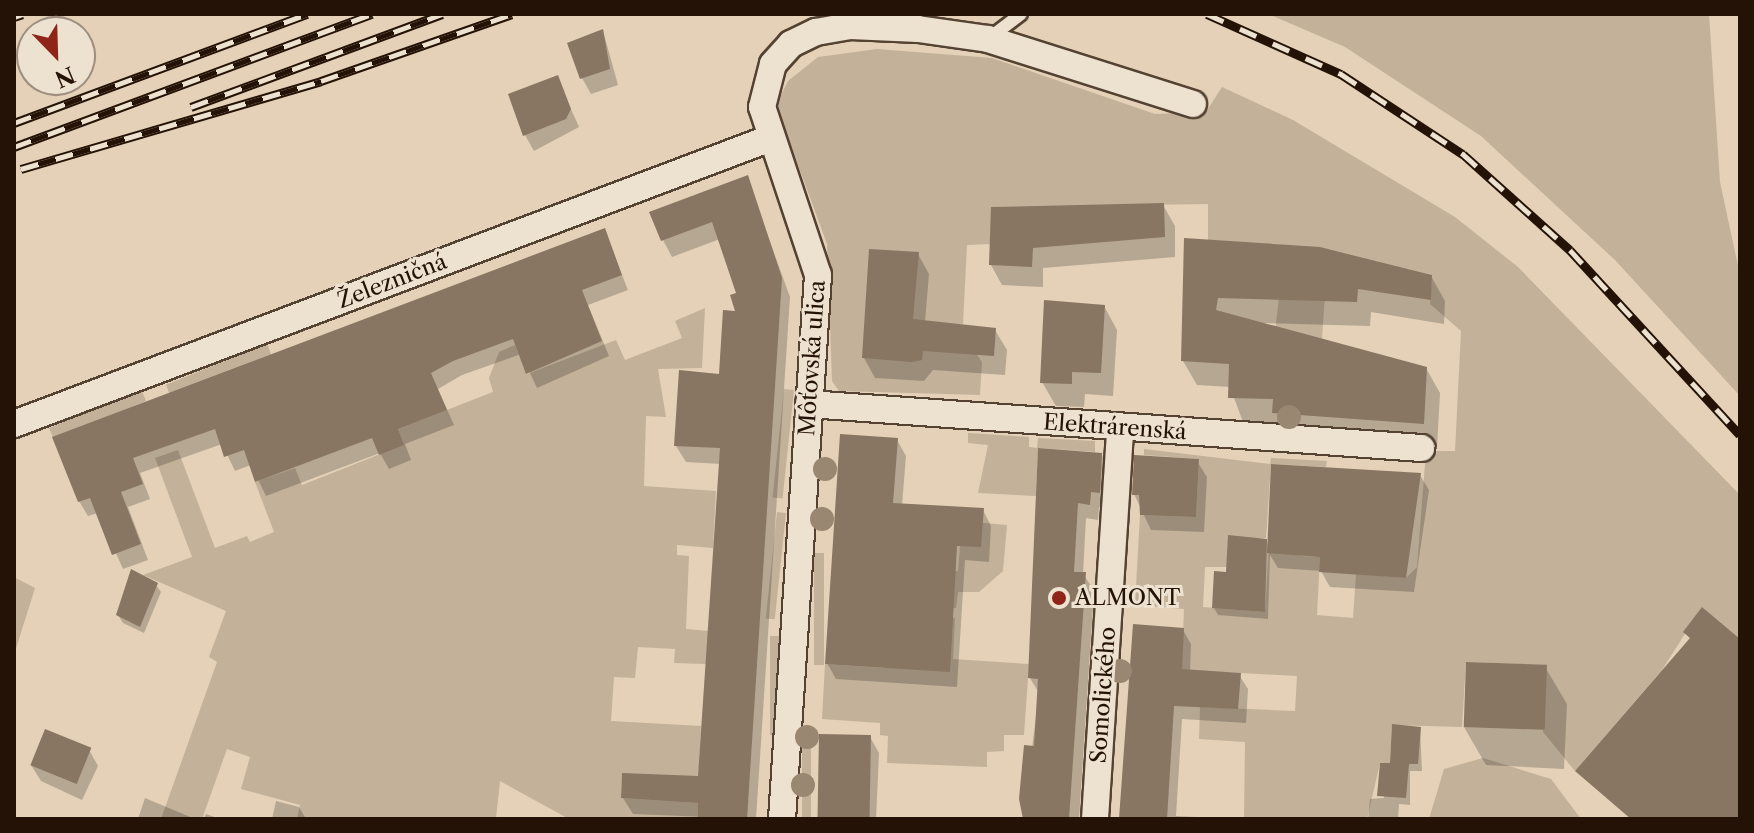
<!DOCTYPE html>
<html>
<head>
<meta charset="utf-8">
<style>
  body { margin:0 }
  #map { position:relative; width:1754px; height:833px; overflow:hidden; background:#e4d1b7; font-family:"Libre Caslon Text",serif }
  div>[style] { position:absolute }
  .green>* { inset:0; background:#c3b199; transform-origin:0 0 }
  .shadow>* { inset:0; background:#0003 }
  .building>* { inset:0; background:#887562; transform-origin:0 0 }
  .roads { filter:drop-shadow(2px 0 #544232) drop-shadow(-2px 0 #544232) drop-shadow(0 2px #544232) drop-shadow(0 -2px #544232) }
  .lane>* { height:12px; margin:-6px; padding:0 6px; transform-origin:6px; border-radius:6px; background:#ede1d0 }
  .street>* { height:26px; margin:-13px; padding:0 13px; transform-origin:13px; border-radius:13px; background:#ede1d0 }
  .rail>* { height:9px; margin-top:-4.5px; transform-origin:0; background:repeating-linear-gradient(90deg,#ede1d0 0 18px,#241206 0 36px); box-sizing:border-box; border-block:2px solid #241206 }
  .trees>* { width:24px; height:24px; margin:-12px; border-radius:50%; background:#998772 }
  .dots>* { width:22px; height:22px; translate:-50% -50%; box-sizing:border-box; border:4px solid #ede1d0; border-radius:50% }
  span { translate:-50% -50%; white-space:nowrap; text-align:center; line-height:1.15; -webkit-text-stroke:6px #ede1d0; paint-order:stroke }
  .street-label { font-size:22px; color:#241206 }
  .poi-label { font-size:22px; color:#241206 }
  .left { translate:0 -50%; text-align:left }
  .frame { position:absolute; inset:0; border:16px solid #241206; pointer-events:none }
  .north { position:absolute; left:16px; top:16px; width:80px; height:80px; box-sizing:border-box; background:#ede1d0; border:2px solid #9d8e7f; border-radius:50%; rotate:157deg; font-size:22px; font-weight:700; line-height:32px; text-align:center; color:#241206 }
  .north::after { content:''; display:block; margin:auto; width:28px; height:36px; background:#8f2418; clip-path:polygon(50% 0,100% 100%,50% 72%,0 100%) }
</style>
</head>
<body>
<div id="map">
  <div class="green">
    <div style="clip-path:polygon(1268px 14px,1709px 14px,1720px 182px,1740px 275px,1740px 396px,1615px 260px,1481px 136px,1345px 47px)"></div>
    <div style="clip-path:polygon(877px 49px,992px 58px,1155px 114px,1206px 112px,1222px 87px,1293px 120px,1455px 217px,1518px 267px,1740px 495px,1740px 641px,1702px 607px,1662px 670px,1575px 771px,1543px 732px,1546px 665px,1466px 662px,1462px 727px,1392px 725px,1390px 763px,1380px 763px,1367px 819px,1244px 819px,1245px 742px,1199px 739px,1200px 707px,1295px 711px,1297px 676px,1224px 672px,1181px 682px,1184px 609px,1135px 605px,1140px 515px,1196px 517px,1199px 459px,1144px 455px,1144px 449px,1270px 464px,1271px 458px,1327px 461px,1326px 467px,1271px 464px,1266px 538px,1255px 538px,1227px 567px,1205px 567px,1203px 607px,1265px 612px,1269px 545px,1301px 547px,1300px 556px,1320px 557px,1317px 615px,1353px 618px,1356px 574px,1406px 578px,1417px 567px,1426px 451px,1455px 451px,1461px 331px,1430px 304px,1432px 275px,1328px 249px,1322px 339px,1271px 367px,1285px 245px,1208px 240px,1208px 204px,992px 207px,990px 244px,967px 245px,963px 324px,956px 324px,982px 362px,980px 395px,839px 391px,832px 381px,827px 244px,776px 105px,788px 81px,818px 57px)"></div>
    <div style="clip-path:polygon(705px 308px,702px 368px,658px 369px,666px 417px,646px 416px,644px 486px,716px 491px,713px 548px,677px 545px,677px 555px,689px 556px,686px 629px,709px 631px,706px 664px,674px 663px,675px 649px,638px 647px,635px 678px,614px 677px,611px 721px,701px 726px,698px 789px,622px 774px,621px 798px,698px 803px,698px 819px,569px 819px,500px 781px,496px 819px,297px 819px,300px 805px,241px 789px,250px 757px,227px 749px,202px 819px,161px 819px,217px 662px,209px 657px,226px 611px,143px 575px,192px 557px,155px 458px,178px 450px,215px 548px,247px 536px,250px 542px,274px 532px,255px 482px,295px 468px,302px 485px,403px 445px,398px 429px,493px 392px,489px 378px,499px 352px,515px 345px,527px 374px,616px 340px,625px 360px,682px 338px,675px 321px)"></div>
    <div style="left:267px;top:344px;width:11px;height:109px;rotate:68deg"></div>
    <div style="left:141px;top:389px;width:13px;height:100px;rotate:67deg"></div>
    <div style="left:784px;top:389px;width:10px;height:109px;rotate:6deg"></div>
    <div style="clip-path:polygon(968px 433px,1029px 437px,1029px 447px,1037px 448px,1038px 438px,1095px 441px,1095px 452px,1038px 448px,1036px 496px,978px 493px,988px 445px,968px 443px)"></div>
    <div style="left:777px;top:512px;width:9px;height:107px;rotate:6deg"></div>
    <div style="clip-path:polygon(962px 521px,1007px 525px,1003px 571px,979px 592px,958px 592px,956px 608px,934px 607px,892px 567px,958px 571px)"></div>
    <div style="left:814px;top:553px;width:10px;height:112px"></div>
    <div style="clip-path:polygon(14px 577px,35px 588px,14px 655px)"></div>
    <div style="clip-path:polygon(888px 614px,955px 618px,953px 659px,1029px 664px,1024px 735px,1004px 735px,1004px 751px,987px 752px,987px 767px,887px 763px,888px 736px,880px 735px,880px 723px,822px 719px,825px 664px,884px 668px)"></div>
    <div style="left:770px;top:636px;width:9px;height:99px"></div>
    <div style="left:802px;top:733px;width:9px;height:86px"></div>
    <div style="clip-path:polygon(1483px 758px,1551px 779px,1581px 819px,1429px 819px,1444px 769px)"></div>
  </div>
  <div class="shadow">
    <div style="clip-path:polygon(603px 31px,618px 85px,591px 94px,582px 78px)"></div>
    <div style="clip-path:polygon(557px 78px,579px 127px,534px 151px,525px 135px)"></div>
    <div style="clip-path:polygon(747px 178px,790px 297px,756px 819px,633px 814px,623px 798px,700px 779px,721px 464px,686px 462px,676px 446px,721px 376px,739px 294px,720px 239px,672px 257px,663px 240px)"></div>
    <div style="clip-path:polygon(1163px 205px,1175px 226px,1175px 257px,1043px 268px,1043px 287px,1002px 285px,991px 265px,993px 209px)"></div>
    <div style="clip-path:polygon(604px 230px,628px 290px,588px 305px,609px 356px,537px 388px,521px 354px,462px 375px,438px 389px,454px 425px,405px 444px,411px 460px,389px 469px,380px 453px,266px 496px,251px 465px,235px 471px,222px 444px,140px 473px,150px 499px,128px 507px,148px 560px,123px 569px,98px 513px,88px 516px,79px 501px,55px 438px)"></div>
    <div style="clip-path:polygon(1186px 240px,1431px 276px,1445px 301px,1444px 324px,1371px 312px,1370px 326px,1262px 323px,1426px 368px,1440px 393px,1437px 448px,1288px 437px,1280px 422px,1243px 422px,1230px 387px,1197px 385px,1183px 361px)"></div>
    <div style="clip-path:polygon(918px 254px,929px 274px,925px 322px,995px 330px,1007px 350px,1005px 375px,933px 370px,924px 381px,875px 378px,864px 358px)"></div>
    <div style="clip-path:polygon(1104px 306px,1117px 330px,1113px 396px,1085px 394px,1084px 407px,1056px 406px,1042px 382px)"></div>
    <div style="clip-path:polygon(897px 440px,906px 456px,902px 505px,983px 510px,991px 526px,989px 562px,965px 560px,957px 687px,836px 679px,827px 663px)"></div>
    <div style="clip-path:polygon(1040px 450px,1101px 454px,1110px 470px,1108px 508px,1099px 507px,1098px 520px,1086px 518px,1083px 574px,1094px 590px,1079px 819px,1023px 819px,1039px 693px,1030px 678px)"></div>
    <div style="clip-path:polygon(1197px 461px,1207px 477px,1204px 532px,1151px 530px,1134px 494px)"></div>
    <div style="clip-path:polygon(1420px 475px,1429px 490px,1414px 592px,1330px 587px,1321px 571px,1278px 568px,1270px 555px,1268px 619px,1218px 615px,1214px 608px,1228px 574px,1266px 541px,1269px 546px)"></div>
    <div style="clip-path:polygon(156px 585px,161px 592px,144px 633px,123px 623px,118px 615px)"></div>
    <div style="clip-path:polygon(1183px 630px,1191px 644px,1190px 671px,1239px 675px,1248px 689px,1246px 723px,1182px 719px,1176px 816px,1240px 819px,1121px 819px)"></div>
    <div style="clip-path:polygon(1686px 632px,1740px 643px,1740px 819px,1631px 819px,1577px 771px,1691px 640px)"></div>
    <div style="clip-path:polygon(1545px 667px,1567px 704px,1564px 769px,1486px 765px,1464px 727px)"></div>
    <div style="clip-path:polygon(1420px 729px,1422px 771px,1410px 771px,1410px 805px,1399px 804px,1398px 819px,1368px 819px,1370px 799px,1384px 798px,1382px 765px,1392px 765px)"></div>
    <div style="clip-path:polygon(870px 737px,879px 753px,876px 819px,817px 819px)"></div>
    <div style="clip-path:polygon(89px 750px,98px 766px,82px 800px,41px 781px,31px 765px)"></div>
    <div style="clip-path:polygon(145px 798px,195px 819px,138px 819px)"></div>
    <div style="clip-path:polygon(276px 801px,299px 807px,306px 819px,272px 819px)"></div>
    <div style="clip-path:polygon(206px 814px,220px 819px,204px 819px)"></div>
  </div>
  <div class="building">
    <div style="clip-path:polygon(603px 29px,610px 69px,580px 79px,567px 43px)"></div>
    <div style="clip-path:polygon(558px 75px,571px 109px,566px 119px,523px 136px,508px 94px)"></div>
    <div style="clip-path:polygon(748px 175px,782px 278px,747px 819px,698px 819px,698px 803px,621px 798px,622px 773px,698px 776px,720px 448px,674px 446px,679px 370px,719px 374px,723px 310px,735px 311px,730px 295px,736px 293px,712px 222px,661px 241px,649px 212px)"></div>
    <div style="clip-path:polygon(1164px 203px,1165px 237px,1033px 248px,1032px 267px,989px 265px,991px 207px)"></div>
    <div style="clip-path:polygon(605px 228px,622px 275px,582px 290px,602px 341px,526px 374px,513px 339px,453px 361px,431px 373px,447px 410px,398px 429px,404px 445px,379px 455px,372px 438px,255px 482px,244px 450px,224px 457px,215px 429px,133px 458px,143px 484px,121px 492px,141px 544px,112px 555px,90px 498px,78px 502px,52px 437px)"></div>
    <div style="clip-path:polygon(1184px 238px,1320px 247px,1432px 275px,1431px 300px,1358px 289px,1357px 302px,1218px 298px,1216px 310px,1427px 367px,1424px 424px,1272px 413px,1273px 399px,1228px 398px,1229px 364px,1181px 361px)"></div>
    <div style="clip-path:polygon(869px 249px,919px 252px,913px 319px,996px 328px,994px 356px,923px 351px,922px 360px,912px 362px,862px 358px)"></div>
    <div style="clip-path:polygon(1044px 300px,1105px 305px,1101px 373px,1072px 372px,1072px 384px,1040px 383px)"></div>
    <div style="clip-path:polygon(840px 434px,898px 438px,893px 503px,984px 508px,981px 547px,957px 546px,950px 672px,825px 664px)"></div>
    <div style="clip-path:polygon(1038px 448px,1102px 453px,1100px 493px,1091px 492px,1090px 505px,1078px 503px,1074px 572px,1086px 572px,1069px 819px,1023px 819px,1019px 799px,1024px 745px,1034px 746px,1038px 679px,1028px 678px)"></div>
    <div style="clip-path:polygon(1134px 455px,1199px 459px,1196px 517px,1140px 515px,1139px 495px,1132px 495px)"></div>
    <div style="clip-path:polygon(1271px 464px,1421px 473px,1406px 578px,1319px 572px,1320px 557px,1267px 553px)"></div>
    <div style="clip-path:polygon(1228px 535px,1267px 539px,1265px 612px,1212px 608px,1214px 571px,1226px 572px)"></div>
    <div style="clip-path:polygon(131px 569px,158px 583px,140px 627px,116px 615px)"></div>
    <div style="clip-path:polygon(1702px 607px,1740px 639px,1740px 819px,1631px 819px,1575px 771px,1690px 638px,1683px 632px)"></div>
    <div style="clip-path:polygon(1133px 624px,1184px 628px,1182px 669px,1241px 673px,1238px 709px,1174px 706px,1167px 819px,1119px 819px)"></div>
    <div style="left:1466px;top:662px;width:81px;height:65px;rotate:2deg"></div>
    <div style="clip-path:polygon(1392px 724px,1421px 727px,1418px 764px,1397px 764px,1409px 764px,1406px 798px,1377px 796px,1380px 763px,1390px 763px)"></div>
    <div style="left:45px;top:729px;width:50px;height:39px;rotate:22deg"></div>
    <div style="left:819px;top:734px;width:52px;height:85px;rotate:1deg"></div>
  </div>
  <div class="roads">
    <div class="lane">
      <div style="left:988px;top:39px;width:41px;rotate:-37.1deg"></div>
    </div>
    <div class="street">
      <div style="left:809px;top:404px;width:614px;rotate:4.11deg"></div>
      <div style="left:14px;top:424px;width:809px;rotate:-20.7deg"></div>
      <div style="left:782px;top:819px;width:545px;rotate:-86.21deg"></div>
      <div style="left:818px;top:275px;width:177px;rotate:-108.4deg"></div>
      <div style="left:762px;top:107px;width:44px;rotate:-75.7deg"></div>
      <div style="left:773px;top:64px;width:27px;rotate:-48deg"></div>
      <div style="left:791px;top:44px;width:28px;rotate:-26deg"></div>
      <div style="left:816px;top:32px;width:35px;rotate:-10deg"></div>
      <div style="left:850px;top:26px;width:68px;rotate:2.5deg"></div>
      <div style="left:918px;top:29px;width:71px;rotate:8.1deg"></div>
      <div style="left:988px;top:39px;width:215px;rotate:17.6deg"></div>
      <div style="left:1095px;top:819px;width:392px;rotate:-86.3deg"></div>
    </div>
  </div>
  <div class="rail">
    <div style="left:1207px;top:14px;width:147px;rotate:24.1deg"></div>
    <div style="left:1341px;top:74px;width:146px;rotate:33.3deg"></div>
    <div style="left:1463px;top:154px;width:144px;rotate:41.9deg"></div>
    <div style="left:1570px;top:250px;width:251px;rotate:47.4deg"></div>
    <div style="left:14px;top:17px;width:9px;rotate:-18deg"></div>
    <div style="left:191px;top:107px;width:268px;rotate:-20.3deg"></div>
    <div style="left:14px;top:123px;width:313px;rotate:-20.4deg"></div>
    <div style="left:14px;top:147px;width:382px;rotate:-20.4deg"></div>
    <div style="left:21px;top:169px;width:313px;rotate:-16.3deg"></div>
    <div style="left:321px;top:81px;width:202px;rotate:-19.3deg"></div>
  </div>
  <div class="trees">
    <div style="left:1289px;top:417px"></div>
    <div style="left:825px;top:469px"></div>
    <div style="left:822px;top:519px"></div>
    <div style="left:1120px;top:671px"></div>
    <div style="left:807px;top:737px"></div>
    <div style="left:803px;top:785px"></div>
  </div>
  <div class="dots">
    <div style="left:1059px;top:598px;background:#8f2418"></div>
  </div>
  <div class="street-label">
    <span style="left:392px;top:281px;rotate:-21deg">Železničná</span>
    <span style="left:812px;top:358px;rotate:-86deg">Môťovská ulica</span>
    <span style="left:1115px;top:427px;rotate:4deg">Elektrárenská</span>
    <span style="left:1103px;top:695px;rotate:-86deg">Somolického</span>
  </div>
  <div class="poi-label">
    <span class="left" style="left:1075px;top:598px">ALMONT</span>
  </div>
  <div class="frame"></div>
  <div class="north">N</div>
</div>
</body>
</html>
